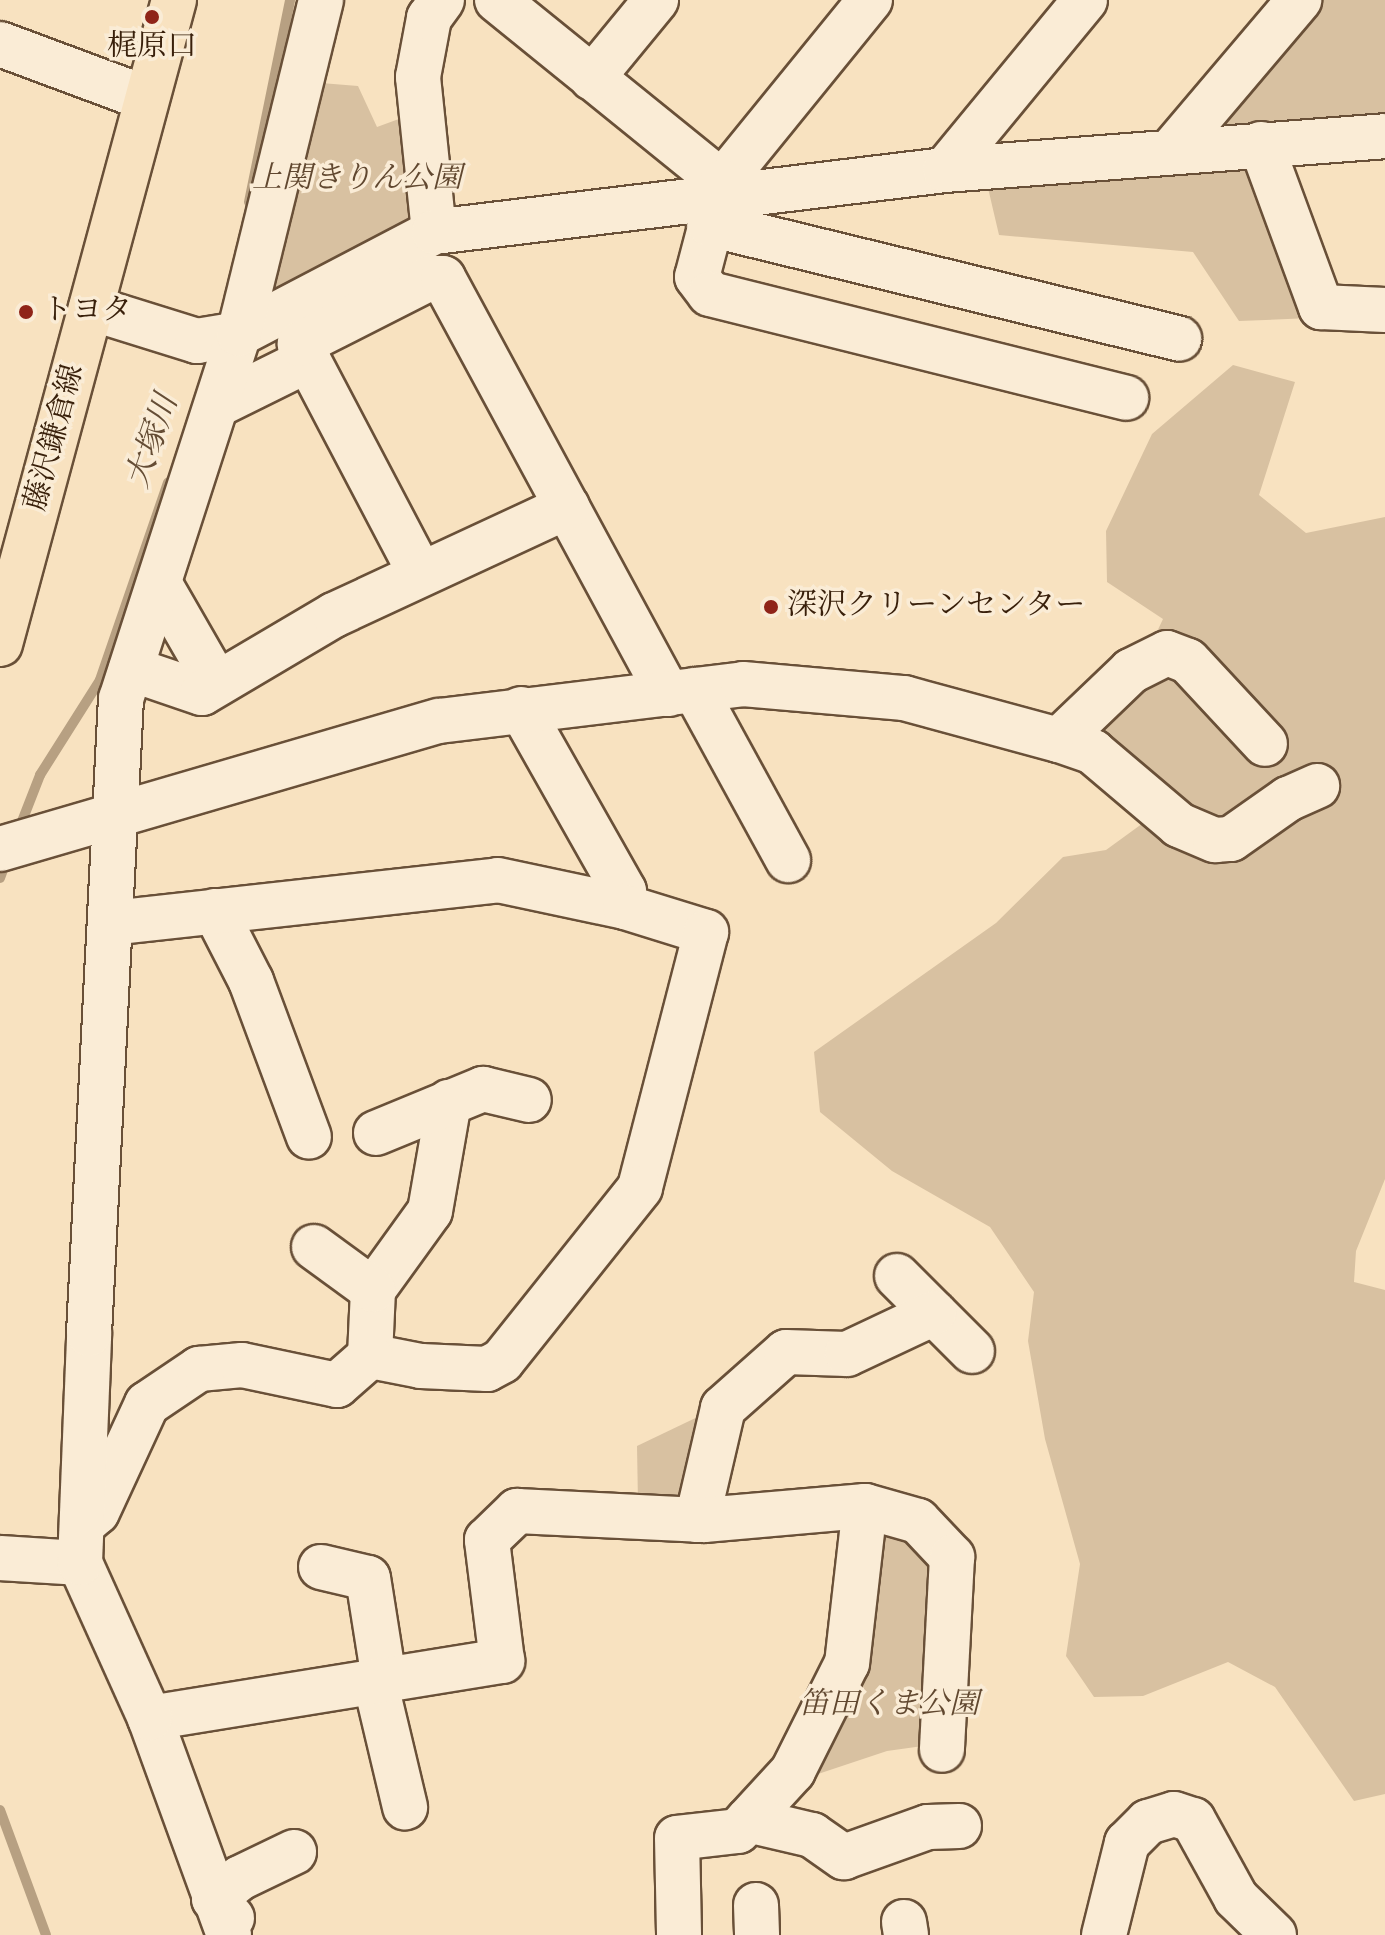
<!DOCTYPE html>
<html>
<head>
<meta charset="utf-8">
<style>
  body { margin:0 }
  #map { position:relative; width:1385px; height:1935px; overflow:hidden; background:#f8e2c0; font-family:"Sorts Mill Goudy","Noto Serif JP",serif }
  div>[style] { position:absolute }
  .green>* { inset:0; background:#d8c1a1 }
  .stream>* { height:10px; margin:-5px; padding:0 5px; transform-origin:5px; border-radius:5px; background:#b7a082 }
  .roads { filter:drop-shadow(2px 0 #695038) drop-shadow(-2px 0 #695038) drop-shadow(0 2px #695038) drop-shadow(0 -2px #695038) }
  .minor>* { height:44px; margin:-22px; padding:0 22px; transform-origin:22px; border-radius:22px; background:#faecd6 }
  .major>* { height:44px; margin:-22px; padding:0 22px; transform-origin:22px; border-radius:22px; background:#f8e2c0 }
  .dots>* { width:22px; height:22px; translate:-50% -50%; box-sizing:border-box; border:4px solid #faecd6; border-radius:50% }
  span { translate:-50% -50%; white-space:nowrap; text-align:center; line-height:1.15; -webkit-text-stroke:7px #faecd6; paint-order:stroke }
  .poi-label { font-size:30px; color:#39200b }
  .left { translate:0 -50%; text-align:left }
  .park-label { font-size:30px; color:#614830; font-style:italic }
  .street-label { font-size:30px; color:#39200b }
  .water-label { font-size:32px; color:#654d35; font-style:italic }
</style>
</head>
<body>
<div id="map">
  <div class="green">
    <div style="clip-path:polygon(1318px 0,1385px 0,1385px 120px,1229px 128px,1221px 118px)"></div>
    <div style="clip-path:polygon(321px 83px,358px 86px,377px 127px,407px 116px,419px 215px,272px 293px)"></div>
    <div style="clip-path:polygon(1244px 159px,1311px 318px,1239px 321px,1193px 252px,999px 235px,988px 188px)"></div>
    <div style="clip-path:polygon(1233px 365px,1295px 382px,1259px 495px,1306px 533px,1385px 517px,1385px 1179px,1356px 1251px,1354px 1282px,1385px 1290px,1385px 1794px,1354px 1801px,1275px 1687px,1228px 1662px,1143px 1696px,1094px 1697px,1066px 1656px,1080px 1564px,1045px 1439px,1028px 1341px,1034px 1292px,990px 1227px,892px 1171px,820px 1112px,814px 1052px,996px 923px,1063px 857px,1106px 850px,1150px 818px,1087px 732px,1136px 676px,1163px 619px,1107px 582px,1106px 531px,1152px 434px)"></div>
    <div style="clip-path:polygon(708px 1412px,685px 1503px,638px 1504px,637px 1446px)"></div>
    <div style="clip-path:polygon(886px 1530px,913px 1538px,935px 1561px,930px 1745px,887px 1751px,803px 1779px,872px 1537px)"></div>
  </div>
  <div class="stream">
    <div style="left:249px;top:202px;width:206px;rotate:-78.5deg"></div>
    <div style="left:19px;top:829px;width:58px;rotate:-68.7deg"></div>
    <div style="left:40px;top:775px;width:112px;rotate:-57.7deg"></div>
    <div style="left:100px;top:680px;width:209px;rotate:-71deg"></div>
    <div style="left:0;top:878px;width:20px;rotate:-70deg"></div>
    <div style="left:0;top:1810px;width:133px;rotate:69.8deg"></div>
  </div>
  <div class="roads">
    <div class="minor">
      <div style="left:497px;top:0;width:289px;rotate:39deg"></div>
      <div style="left:870px;top:0;width:235px;rotate:129.1deg"></div>
      <div style="left:722px;top:182px;width:98px;rotate:104.7deg"></div>
      <div style="left:697px;top:277px;width:21px;rotate:53deg"></div>
      <div style="left:710px;top:294px;width:429px;rotate:14deg"></div>
      <div style="left:0;top:44px;width:155px;rotate:20.4deg"></div>
      <div style="left:592px;top:78px;width:101px;rotate:-50.6deg"></div>
      <div style="left:1261px;top:144px;width:174px;rotate:69.8deg"></div>
      <div style="left:1321px;top:307px;width:64px;rotate:2.7deg"></div>
      <div style="left:1172px;top:150px;width:197px;rotate:-49.7deg"></div>
      <div style="left:945px;top:170px;width:220px;rotate:-50.5deg"></div>
      <div style="left:709px;top:224px;width:484px;rotate:13.7deg"></div>
      <div style="left:434px;top:232px;width:156px;rotate:-95.9deg"></div>
      <div style="left:418px;top:77px;width:60px;rotate:-79.4deg"></div>
      <div style="left:429px;top:18px;width:22px;rotate:-54deg"></div>
      <div style="left:91px;top:308px;width:111px;rotate:17.3deg"></div>
      <div style="left:197px;top:341px;width:43px;rotate:-9.5deg"></div>
      <div style="left:239px;top:334px;width:220px;rotate:-27.6deg"></div>
      <div style="left:434px;top:232px;width:515px;rotate:-6.92deg"></div>
      <div style="left:945px;top:170px;width:441px;rotate:-4.4deg"></div>
      <div style="left:217px;top:405px;width:102px;rotate:-26.3deg"></div>
      <div style="left:420px;top:573px;width:259px;rotate:-117.7deg"></div>
      <div style="left:300px;top:344px;width:146px;rotate:-26.9deg"></div>
      <div style="left:430px;top:278px;width:13px"></div>
      <div style="left:443px;top:278px;width:473px;rotate:61.6deg"></div>
      <div style="left:159px;top:583px;width:116px;rotate:60.1deg"></div>
      <div style="left:131px;top:669px;width:75px;rotate:18.7deg"></div>
      <div style="left:202px;top:693px;width:153px;rotate:-30.6deg"></div>
      <div style="left:334px;top:615px;width:257px;rotate:-24.9deg"></div>
      <div style="left:695px;top:690px;width:194px;rotate:61.3deg"></div>
      <div style="left:521px;top:709px;width:209px;rotate:60.5deg"></div>
      <div style="left:624px;top:891px;width:16px;rotate:86deg"></div>
      <div style="left:1059px;top:740px;width:100px;rotate:-43.8deg"></div>
      <div style="left:1131px;top:671px;width:40px;rotate:-26.6deg"></div>
      <div style="left:1167px;top:653px;width:22px;rotate:21deg"></div>
      <div style="left:1188px;top:661px;width:113px;rotate:47.1deg"></div>
      <div style="left:0;top:849px;width:457px;rotate:-16.3deg"></div>
      <div style="left:439px;top:721px;width:306px;rotate:-6.9deg"></div>
      <div style="left:743px;top:684px;width:162px;rotate:5deg"></div>
      <div style="left:904px;top:698px;width:161px;rotate:15.2deg"></div>
      <div style="left:1059px;top:740px;width:36px;rotate:19deg"></div>
      <div style="left:1093px;top:752px;width:113px;rotate:40.3deg"></div>
      <div style="left:1179px;top:825px;width:39px;rotate:23deg"></div>
      <div style="left:1215px;top:840px;width:16px;rotate:-4deg"></div>
      <div style="left:1231px;top:839px;width:70px;rotate:-35.1deg"></div>
      <div style="left:1288px;top:799px;width:32px;rotate:-24deg"></div>
      <div style="left:215px;top:911px;width:79px;rotate:62.8deg"></div>
      <div style="left:251px;top:981px;width:166px;rotate:69.6deg"></div>
      <div style="left:111px;top:923px;width:389px;rotate:-6.3deg"></div>
      <div style="left:498px;top:880px;width:130px;rotate:12deg"></div>
      <div style="left:625px;top:907px;width:85px;rotate:17.2deg"></div>
      <div style="left:706px;top:932px;width:264px;rotate:104.5deg"></div>
      <div style="left:640px;top:1188px;width:221px;rotate:128.6deg"></div>
      <div style="left:502px;top:1361px;width:17px;rotate:152deg"></div>
      <div style="left:487px;top:1369px;width:66px;rotate:-177.4deg"></div>
      <div style="left:421px;top:1366px;width:52px;rotate:-168.9deg"></div>
      <div style="left:370px;top:1356px;width:66px;rotate:-87.4deg"></div>
      <div style="left:373px;top:1290px;width:97px;rotate:-54.2deg"></div>
      <div style="left:430px;top:1211px;width:111px;rotate:-80.1deg"></div>
      <div style="left:376px;top:1133px;width:116px;rotate:-22.4deg"></div>
      <div style="left:483px;top:1089px;width:47px;rotate:13.4deg"></div>
      <div style="left:314px;top:1247px;width:73px;rotate:36.1deg"></div>
      <div style="left:897px;top:1276px;width:106px;rotate:45deg"></div>
      <div style="left:865px;top:1506px;width:55px;rotate:15.8deg"></div>
      <div style="left:918px;top:1521px;width:50px;rotate:46.6deg"></div>
      <div style="left:952px;top:1557px;width:193px;rotate:93deg"></div>
      <div style="left:697px;top:1520px;width:115px;rotate:-76.9deg"></div>
      <div style="left:723px;top:1408px;width:84px;rotate:-41.6deg"></div>
      <div style="left:786px;top:1352px;width:61px;rotate:1.9deg"></div>
      <div style="left:847px;top:1354px;width:96px;rotate:-25.2deg"></div>
      <div style="left:83px;top:1524px;width:18px;rotate:-41deg"></div>
      <div style="left:97px;top:1512px;width:119px;rotate:-65.2deg"></div>
      <div style="left:147px;top:1404px;width:63px;rotate:-33.9deg"></div>
      <div style="left:199px;top:1369px;width:43px;rotate:-5.3deg"></div>
      <div style="left:242px;top:1365px;width:97px;rotate:11.9deg"></div>
      <div style="left:337px;top:1385px;width:44px;rotate:-41.3deg"></div>
      <div style="left:0;top:1558px;width:80px;rotate:3.6deg"></div>
      <div style="left:321px;top:1567px;width:48px;rotate:13.2deg"></div>
      <div style="left:368px;top:1578px;width:102px;rotate:81deg"></div>
      <div style="left:375px;top:1681px;width:130px;rotate:76.6deg"></div>
      <div style="left:150px;top:1718px;width:357px;rotate:-9.2deg"></div>
      <div style="left:502px;top:1661px;width:122px;rotate:-97.1deg"></div>
      <div style="left:487px;top:1540px;width:42px;rotate:-44deg"></div>
      <div style="left:517px;top:1511px;width:187px;rotate:2.8deg"></div>
      <div style="left:704px;top:1520px;width:162px;rotate:-5deg"></div>
      <div style="left:865px;top:1506px;width:158px;rotate:96.5deg"></div>
      <div style="left:847px;top:1663px;width:121px;rotate:116.6deg"></div>
      <div style="left:793px;top:1771px;width:81px;rotate:132.5deg"></div>
      <div style="left:738px;top:1831px;width:61px;rotate:173.5deg"></div>
      <div style="left:677px;top:1838px;width:97px;rotate:88.8deg"></div>
      <div style="left:748px;top:1820px;width:66px;rotate:13.2deg"></div>
      <div style="left:812px;top:1835px;width:39px;rotate:35deg"></div>
      <div style="left:844px;top:1857px;width:89px;rotate:-19.7deg"></div>
      <div style="left:928px;top:1827px;width:31px;rotate:-2deg"></div>
      <div style="left:756px;top:1905px;width:30px;rotate:88deg"></div>
      <div style="left:232px;top:1918px;width:26px;rotate:-133deg"></div>
      <div style="left:214px;top:1899px;width:33px;rotate:-39deg"></div>
      <div style="left:240px;top:1878px;width:60px;rotate:-25.7deg"></div>
      <div style="left:904px;top:1922px;width:13px;rotate:81deg"></div>
      <div style="left:229px;top:1935px;width:231px;rotate:-110deg"></div>
      <div style="left:150px;top:1718px;width:170px;rotate:-114.3deg"></div>
      <div style="left:80px;top:1563px;width:229px;rotate:-87.7deg"></div>
      <div style="left:89px;top:1334px;width:636px;rotate:-87.12deg"></div>
      <div style="left:121px;top:699px;width:384px;rotate:-72.1deg"></div>
      <div style="left:239px;top:334px;width:344px;rotate:-76.2deg"></div>
      <div style="left:1104px;top:1935px;width:95px;rotate:-76deg"></div>
      <div style="left:1127px;top:1843px;width:30px;rotate:-45deg"></div>
      <div style="left:1148px;top:1822px;width:27px;rotate:-17deg"></div>
      <div style="left:1174px;top:1814px;width:20px;rotate:18deg"></div>
      <div style="left:1193px;top:1820px;width:89px;rotate:61.1deg"></div>
      <div style="left:1236px;top:1898px;width:53px;rotate:44.2deg"></div>
    </div>
    <div class="major">
      <div style="left:0;top:644px;width:667px;rotate:-74.88deg"></div>
    </div>
  </div>
  <div class="dots">
    <div style="left:152px;top:17px;background:#8f2418"></div>
    <div style="left:26px;top:312px;background:#8f2418"></div>
    <div style="left:771px;top:607px;background:#8f2418"></div>
  </div>
  <div class="poi-label">
    <span style="left:152px;top:48px">梶原口</span>
    <span class="left" style="left:42px;top:312px">トヨタ</span>
    <span class="left" style="left:787px;top:607px">深沢クリーンセンター</span>
  </div>
  <div class="park-label">
    <span style="left:357px;top:180px">上関きりん公園</span>
    <span style="left:889px;top:1706px">笛田くま公園</span>
  </div>
  <div class="street-label">
    <span style="left:56px;top:438px;rotate:-75deg">藤沢鎌倉線</span>
  </div>
  <div class="water-label">
    <span style="left:154px;top:442px;rotate:-71deg">大塚川</span>
  </div>
</div>
</body>
</html>
